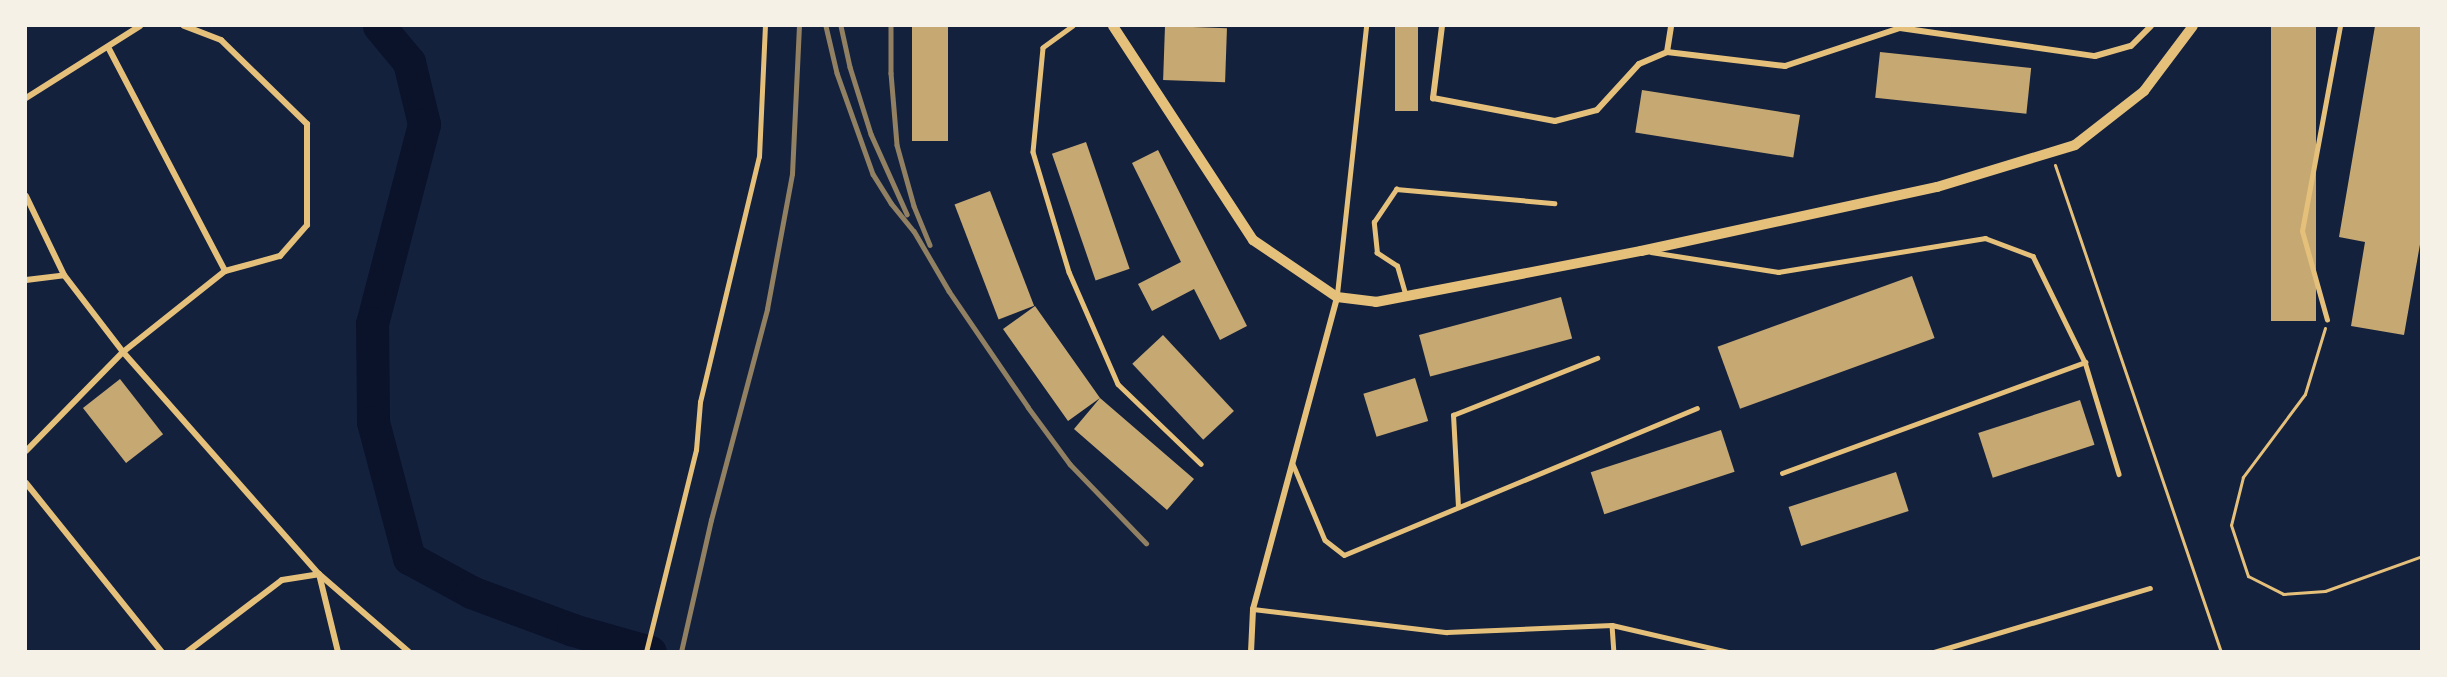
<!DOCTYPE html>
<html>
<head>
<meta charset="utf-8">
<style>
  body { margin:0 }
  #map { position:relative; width:2447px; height:677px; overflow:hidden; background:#14213d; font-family:"PT Sans Narrow",sans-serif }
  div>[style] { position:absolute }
  .river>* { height:33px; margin:-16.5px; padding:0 16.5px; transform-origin:16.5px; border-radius:16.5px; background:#0b132b }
  .building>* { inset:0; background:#c6a872; transform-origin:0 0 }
  .path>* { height:3px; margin:-1.5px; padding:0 1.5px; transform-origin:1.5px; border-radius:1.5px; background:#e5c07b }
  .service>* { height:4.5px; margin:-2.25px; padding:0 2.25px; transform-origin:2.25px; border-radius:2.25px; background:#e5c07b }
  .minor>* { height:6px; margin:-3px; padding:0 3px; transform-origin:3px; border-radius:3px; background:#e5c07b }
  .tertiary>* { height:10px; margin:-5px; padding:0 5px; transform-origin:5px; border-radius:5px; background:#e5c07b }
  .rail>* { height:4.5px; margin:-2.25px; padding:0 2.25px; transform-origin:2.25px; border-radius:2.25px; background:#918062 }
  span { translate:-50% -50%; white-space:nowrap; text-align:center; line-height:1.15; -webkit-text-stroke:6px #f6f1e7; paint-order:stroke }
  .frame { position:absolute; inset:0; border:27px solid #f6f1e7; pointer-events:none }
</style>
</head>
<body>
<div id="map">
  <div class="river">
    <div style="left:379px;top:26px;width:47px;rotate:50.2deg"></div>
    <div style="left:409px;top:62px;width:64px;rotate:76.4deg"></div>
    <div style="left:424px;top:124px;width:206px;rotate:104.6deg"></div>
    <div style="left:372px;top:323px;width:99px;rotate:89.4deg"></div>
    <div style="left:373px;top:422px;width:141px;rotate:75.2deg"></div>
    <div style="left:409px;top:558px;width:71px;rotate:28.7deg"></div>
    <div style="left:471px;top:592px;width:109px;rotate:20.4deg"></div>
    <div style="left:573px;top:630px;width:80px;rotate:15.9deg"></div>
  </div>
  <div class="building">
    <div style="left:912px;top:26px;width:36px;height:115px"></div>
    <div style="left:1165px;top:26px;width:62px;height:54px;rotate:2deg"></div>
    <div style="left:1395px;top:26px;width:23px;height:85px"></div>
    <div style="left:2271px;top:26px;width:45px;height:295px"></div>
    <div style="clip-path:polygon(2375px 26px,2422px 26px,2422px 233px,2404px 335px,2351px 326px,2365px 242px,2339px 237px)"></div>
    <div style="left:1880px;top:52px;width:152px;height:46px;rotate:6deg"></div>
    <div style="left:1642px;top:90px;width:160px;height:43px;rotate:9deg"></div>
    <div style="left:1086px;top:142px;width:134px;height:36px;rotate:71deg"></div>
    <div style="clip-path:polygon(1158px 150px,1247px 326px,1220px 340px,1194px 289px,1152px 311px,1138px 284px,1181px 262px,1132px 163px)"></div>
    <div style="left:990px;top:191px;width:123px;height:38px;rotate:69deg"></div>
    <div style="left:1912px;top:276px;width:66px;height:207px;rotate:70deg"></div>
    <div style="left:1561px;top:297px;width:43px;height:147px;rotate:75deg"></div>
    <div style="clip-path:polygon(1035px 306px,1100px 398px,1194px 479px,1167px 510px,1074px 429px,1100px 398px,1068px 421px,1003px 329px)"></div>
    <div style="left:1163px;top:335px;width:104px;height:42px;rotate:47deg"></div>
    <div style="left:1415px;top:378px;width:45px;height:54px;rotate:73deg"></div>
    <div style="left:120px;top:379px;width:70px;height:47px;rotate:52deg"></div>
    <div style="left:2080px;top:400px;width:47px;height:107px;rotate:72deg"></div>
    <div style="left:1721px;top:430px;width:44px;height:137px;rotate:72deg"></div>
    <div style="left:1896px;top:472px;width:41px;height:113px;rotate:72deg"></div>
  </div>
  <div class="path">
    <div style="left:2055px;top:165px;width:515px;rotate:71.18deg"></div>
    <div style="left:2325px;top:328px;width:69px;rotate:106.9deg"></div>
    <div style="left:2305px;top:394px;width:104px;rotate:126.8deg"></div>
    <div style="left:2243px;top:477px;width:49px;rotate:104deg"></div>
    <div style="left:2231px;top:525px;width:54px;rotate:71.6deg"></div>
    <div style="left:2248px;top:576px;width:39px;rotate:27deg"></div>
    <div style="left:2283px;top:594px;width:42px;rotate:-4.1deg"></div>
    <div style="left:2325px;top:591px;width:103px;rotate:-19.8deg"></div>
  </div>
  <div class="service">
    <div style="left:1073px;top:26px;width:37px;rotate:144deg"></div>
    <div style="left:1043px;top:48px;width:104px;rotate:95.5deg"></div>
    <div style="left:1033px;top:152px;width:125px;rotate:73.3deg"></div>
    <div style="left:1069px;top:272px;width:122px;rotate:66.4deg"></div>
    <div style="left:1118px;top:384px;width:115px;rotate:43.9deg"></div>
    <div style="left:1651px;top:252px;width:129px;rotate:8.9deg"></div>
    <div style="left:1778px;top:272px;width:210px;rotate:-9.3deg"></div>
    <div style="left:1985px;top:238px;width:51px;rotate:20.6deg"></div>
    <div style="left:2033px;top:256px;width:118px;rotate:63.9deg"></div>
    <div style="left:2085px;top:362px;width:117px;rotate:73.1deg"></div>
    <div style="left:1337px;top:294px;width:270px;rotate:-83.8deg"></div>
    <div style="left:1406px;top:297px;width:32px;rotate:-106deg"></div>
    <div style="left:1397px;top:266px;width:24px;rotate:-147deg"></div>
    <div style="left:1377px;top:253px;width:31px;rotate:-96deg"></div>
    <div style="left:1374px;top:222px;width:40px;rotate:-56deg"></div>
    <div style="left:1396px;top:189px;width:159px;rotate:5.1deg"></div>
    <div style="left:2327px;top:320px;width:92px;rotate:-105.7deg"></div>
    <div style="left:2302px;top:231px;width:208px;rotate:-79.5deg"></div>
    <div style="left:1293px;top:464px;width:82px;rotate:67.2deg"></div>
    <div style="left:1325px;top:540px;width:24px;rotate:38deg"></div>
    <div style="left:1344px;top:555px;width:382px;rotate:-22.6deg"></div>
    <div style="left:1782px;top:473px;width:323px;rotate:-20.1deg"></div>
    <div style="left:1458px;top:507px;width:92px;rotate:-93.1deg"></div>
    <div style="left:1453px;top:415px;width:155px;rotate:-21.6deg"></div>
    <div style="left:1253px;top:609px;width:195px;rotate:6.8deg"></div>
    <div style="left:1447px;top:632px;width:165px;rotate:-2.4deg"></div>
    <div style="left:1612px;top:625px;width:27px;rotate:86deg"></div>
    <div style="left:1612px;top:625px;width:120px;rotate:13deg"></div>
    <div style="left:646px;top:652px;width:208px;rotate:-76.1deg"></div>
    <div style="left:696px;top:450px;width:48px;rotate:-85.2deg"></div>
    <div style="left:700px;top:402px;width:252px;rotate:-76.5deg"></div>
    <div style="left:759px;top:157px;width:131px;rotate:-87.4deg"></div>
    <div style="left:1934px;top:652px;width:225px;rotate:-16.5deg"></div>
  </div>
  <div class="minor">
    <div style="left:1442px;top:26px;width:73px;rotate:97.1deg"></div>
    <div style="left:1433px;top:98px;width:124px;rotate:10.7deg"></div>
    <div style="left:1555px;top:121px;width:43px;rotate:-14.7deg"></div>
    <div style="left:1597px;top:110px;width:62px;rotate:-47.6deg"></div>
    <div style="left:1639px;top:64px;width:30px;rotate:-23deg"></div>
    <div style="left:1667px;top:52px;width:119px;rotate:6.8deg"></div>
    <div style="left:1785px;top:66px;width:121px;rotate:-18.3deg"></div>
    <div style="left:1900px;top:28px;width:197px;rotate:8.2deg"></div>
    <div style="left:2095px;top:56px;width:37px;rotate:-16deg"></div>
    <div style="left:2131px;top:46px;width:28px;rotate:-45deg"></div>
    <div style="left:108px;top:47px;width:253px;rotate:62.4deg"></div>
    <div style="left:1667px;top:52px;width:26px;rotate:-81deg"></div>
    <div style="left:26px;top:98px;width:135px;rotate:-32.3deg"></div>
    <div style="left:26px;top:196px;width:88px;rotate:64.3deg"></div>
    <div style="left:64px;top:275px;width:97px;rotate:52.5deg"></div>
    <div style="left:123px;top:352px;width:296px;rotate:48.6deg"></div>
    <div style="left:319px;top:574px;width:80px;rotate:76.3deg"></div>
    <div style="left:26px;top:280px;width:38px;rotate:-7deg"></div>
    <div style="left:26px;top:451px;width:139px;rotate:-45.6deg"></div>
    <div style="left:123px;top:352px;width:130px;rotate:-38.5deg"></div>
    <div style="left:225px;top:271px;width:57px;rotate:-15.3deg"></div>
    <div style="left:280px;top:256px;width:41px;rotate:-48.9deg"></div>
    <div style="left:307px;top:225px;width:101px;rotate:-90deg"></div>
    <div style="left:307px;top:124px;width:120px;rotate:-135.7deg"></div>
    <div style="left:221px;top:40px;width:40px;rotate:-159deg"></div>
    <div style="left:26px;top:483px;width:217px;rotate:51.2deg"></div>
    <div style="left:187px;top:652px;width:119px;rotate:-37.2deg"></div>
    <div style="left:282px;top:580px;width:37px;rotate:-9deg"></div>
    <div style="left:319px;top:574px;width:119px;rotate:40.9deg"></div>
    <div style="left:1251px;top:652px;width:43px;rotate:-87.3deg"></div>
    <div style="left:1253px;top:609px;width:323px;rotate:-74.9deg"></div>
  </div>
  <div class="tertiary">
    <div style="left:1113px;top:26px;width:256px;rotate:56.8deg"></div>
    <div style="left:1253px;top:240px;width:102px;rotate:34.2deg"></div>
    <div style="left:1337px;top:297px;width:39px;rotate:7deg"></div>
    <div style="left:1376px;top:302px;width:270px;rotate:-10.9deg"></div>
    <div style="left:1641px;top:251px;width:303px;rotate:-12.2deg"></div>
    <div style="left:1937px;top:187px;width:144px;rotate:-16.9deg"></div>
    <div style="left:2075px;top:145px;width:88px;rotate:-38deg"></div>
    <div style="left:2144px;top:91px;width:81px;rotate:-53deg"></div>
  </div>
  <div class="rail">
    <div style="left:826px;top:26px;width:48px;rotate:76.8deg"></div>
    <div style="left:837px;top:73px;width:107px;rotate:70.4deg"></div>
    <div style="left:873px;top:174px;width:34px;rotate:58deg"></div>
    <div style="left:891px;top:203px;width:36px;rotate:51deg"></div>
    <div style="left:914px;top:231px;width:69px;rotate:59.7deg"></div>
    <div style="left:949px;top:291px;width:140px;rotate:55.7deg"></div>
    <div style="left:1028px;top:407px;width:71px;rotate:53.6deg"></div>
    <div style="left:1070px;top:464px;width:110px;rotate:46.1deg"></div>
    <div style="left:841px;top:26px;width:42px;rotate:77.6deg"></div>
    <div style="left:850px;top:67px;width:70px;rotate:72.6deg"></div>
    <div style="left:871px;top:134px;width:88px;rotate:65.8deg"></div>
    <div style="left:891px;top:26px;width:47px;rotate:90deg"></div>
    <div style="left:891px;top:73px;width:72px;rotate:85.2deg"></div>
    <div style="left:897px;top:145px;width:63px;rotate:74.4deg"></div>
    <div style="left:914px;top:206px;width:42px;rotate:67.7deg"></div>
    <div style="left:681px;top:652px;width:135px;rotate:-77.2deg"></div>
    <div style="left:711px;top:520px;width:218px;rotate:-75.1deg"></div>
    <div style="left:767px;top:309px;width:137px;rotate:-79.5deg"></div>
    <div style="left:792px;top:174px;width:148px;rotate:-87.3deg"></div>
  </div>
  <div class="frame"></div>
</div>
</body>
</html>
